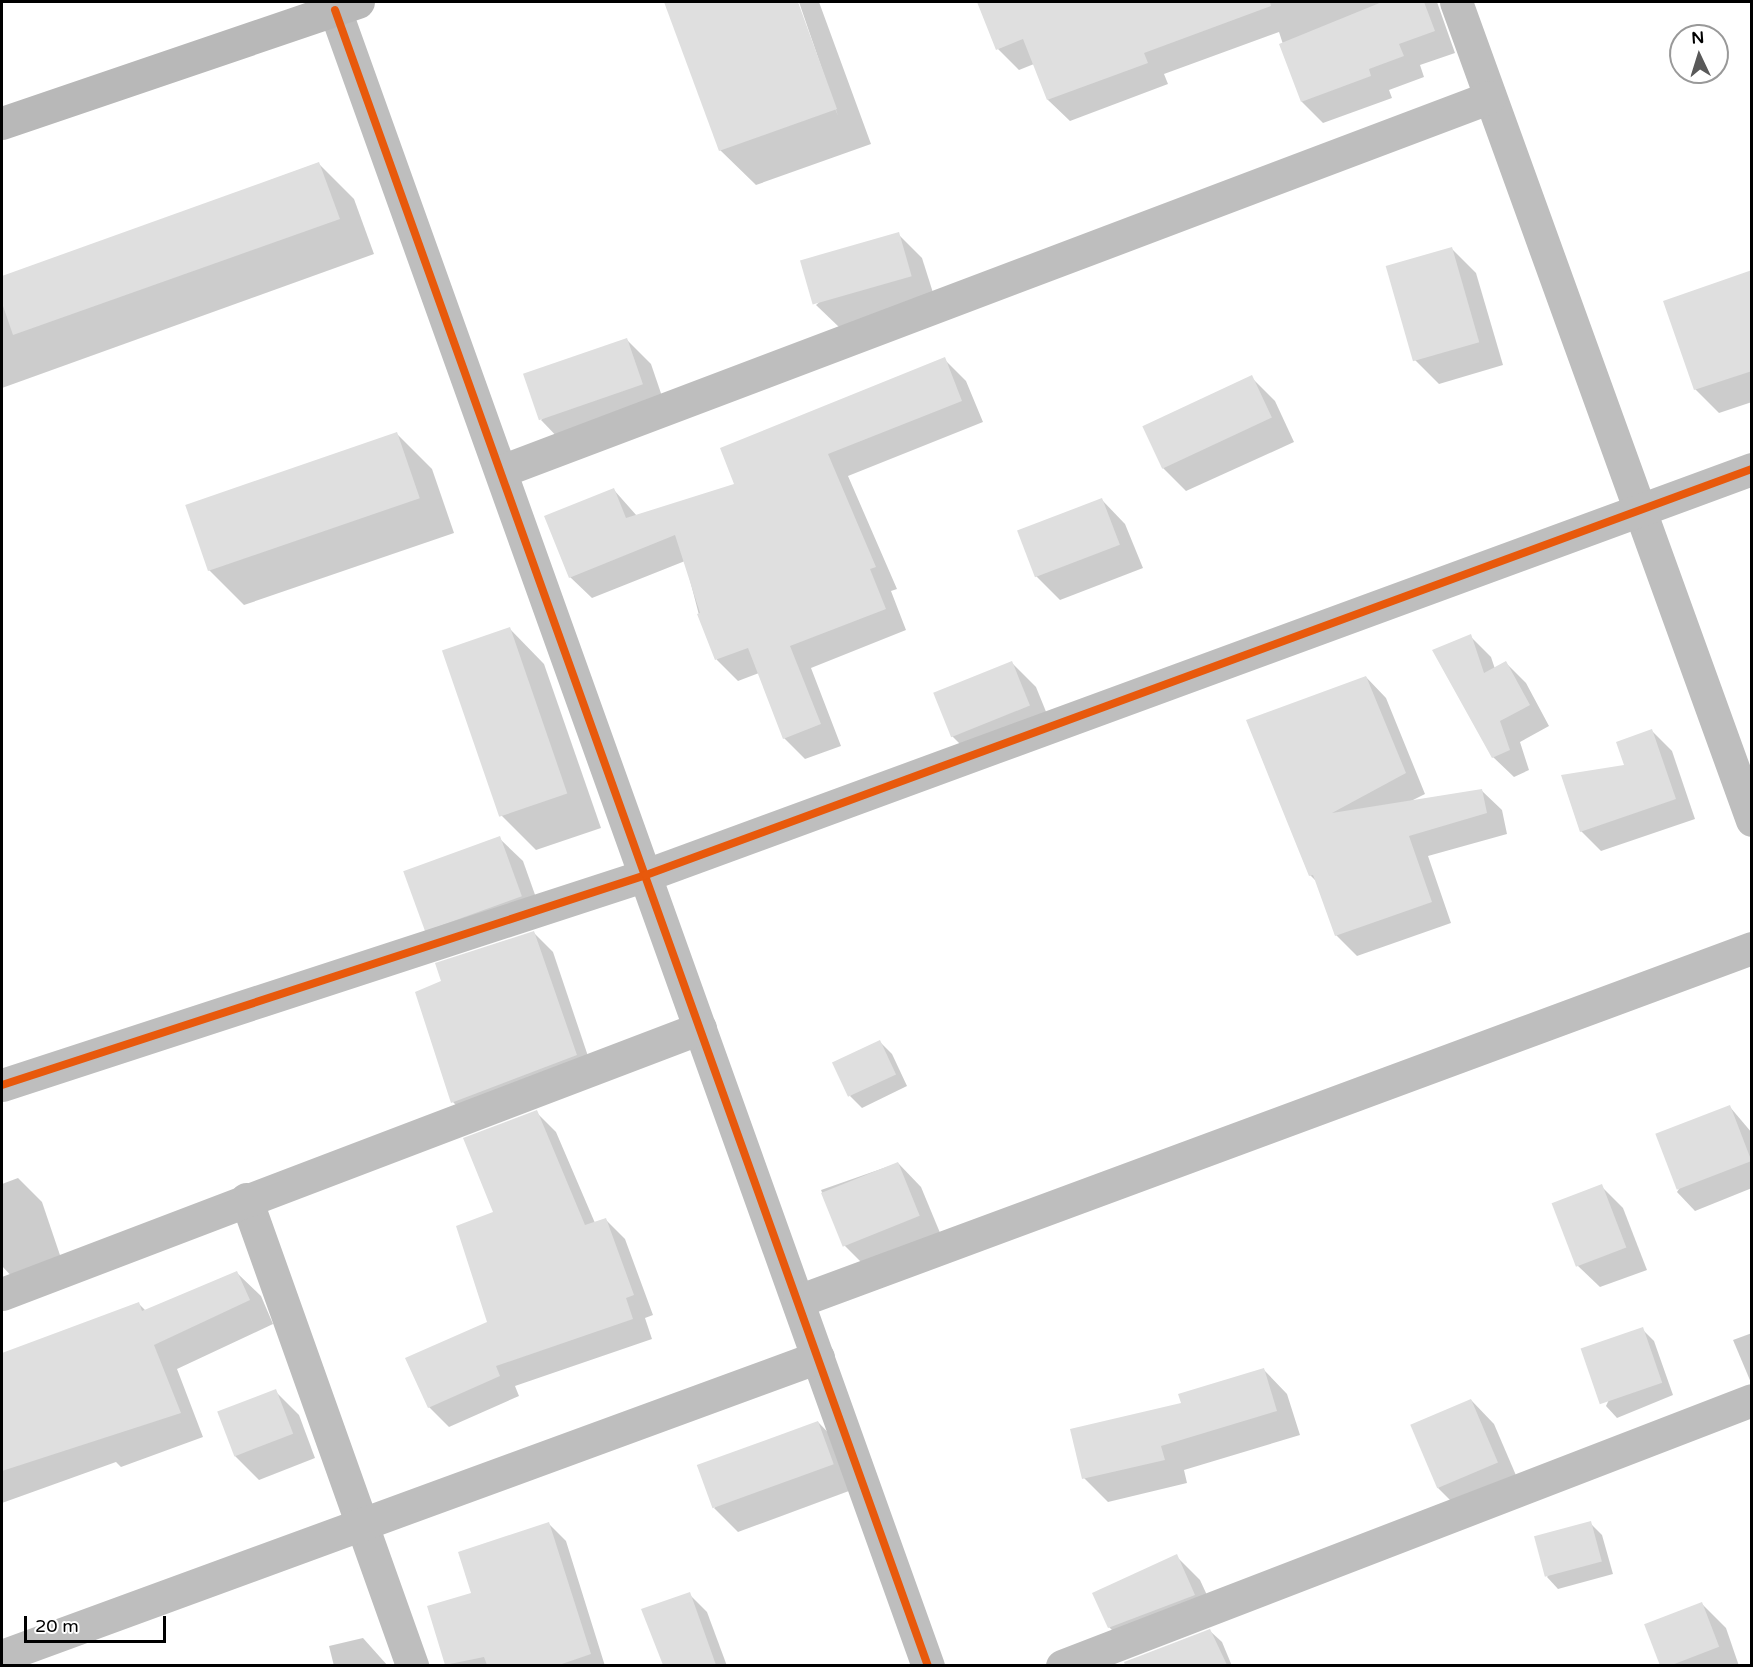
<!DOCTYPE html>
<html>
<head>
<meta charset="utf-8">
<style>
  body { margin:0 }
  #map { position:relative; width:1753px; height:1667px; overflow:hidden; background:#fff; font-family:"Varela Round",sans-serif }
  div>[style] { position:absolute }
  .shadow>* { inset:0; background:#0003 }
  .building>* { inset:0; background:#dfdfdf; transform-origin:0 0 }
  .street>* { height:33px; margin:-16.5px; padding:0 16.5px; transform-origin:16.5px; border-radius:16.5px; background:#bebebe }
  .secondary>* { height:33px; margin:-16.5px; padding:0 16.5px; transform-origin:16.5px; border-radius:16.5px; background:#b8b8b8 }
  .cycleway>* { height:8px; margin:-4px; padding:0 4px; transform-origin:4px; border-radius:4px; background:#e8590c }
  span { translate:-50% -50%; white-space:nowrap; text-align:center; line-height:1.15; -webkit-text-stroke:4.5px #fff; paint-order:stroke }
  .frame { position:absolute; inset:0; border:3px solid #000; pointer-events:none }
  .north { position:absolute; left:1669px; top:24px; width:60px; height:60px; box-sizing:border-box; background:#fff; border:2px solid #999; border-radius:50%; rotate:356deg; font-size:16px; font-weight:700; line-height:24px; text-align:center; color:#000 }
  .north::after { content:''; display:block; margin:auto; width:21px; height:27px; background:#595959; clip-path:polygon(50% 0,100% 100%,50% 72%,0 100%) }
  .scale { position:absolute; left:24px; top:1616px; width:142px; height:27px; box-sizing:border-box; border:3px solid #000; border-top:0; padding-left:8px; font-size:18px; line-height:21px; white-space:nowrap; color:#000; -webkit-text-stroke:4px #fff; paint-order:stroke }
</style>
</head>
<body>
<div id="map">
  <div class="shadow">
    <div style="clip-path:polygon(666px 2px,796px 2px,838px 116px,799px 2px,819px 2px,871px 144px,756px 185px,720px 150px)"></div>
    <div style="clip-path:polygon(979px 2px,1136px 2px,1137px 5px,1147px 2px,1437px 2px,1455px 53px,1420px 65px,1424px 77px,1389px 90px,1392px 98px,1323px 123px,1302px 102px,1279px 32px,1164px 74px,1168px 84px,1070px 121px,1048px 100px,1034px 64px,1019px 70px,998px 49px)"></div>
    <div style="clip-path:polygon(318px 163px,354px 199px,374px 254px,2px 388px,2px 278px)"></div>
    <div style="clip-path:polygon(898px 234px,922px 258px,935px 299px,840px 328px,816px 305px)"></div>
    <div style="clip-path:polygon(1452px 249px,1476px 273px,1503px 365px,1439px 384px,1415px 360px)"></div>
    <div style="clip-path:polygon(1752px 272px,1752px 402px,1719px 413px,1695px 389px)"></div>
    <div style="clip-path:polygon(627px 340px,651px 364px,666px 408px,564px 444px,541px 420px)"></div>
    <div style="clip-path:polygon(944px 359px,966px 381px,983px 422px,848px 476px,897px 589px,891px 591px,906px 630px,811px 668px,841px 746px,805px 759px,784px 738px,759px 673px,738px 681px,717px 660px,699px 615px,685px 561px,592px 598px,570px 577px,614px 490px,637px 516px,736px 485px)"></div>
    <div style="clip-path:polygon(1251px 377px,1275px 401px,1294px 442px,1186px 491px,1162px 467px)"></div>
    <div style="clip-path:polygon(397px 434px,432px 469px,454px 533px,244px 605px,209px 570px,187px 506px)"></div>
    <div style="clip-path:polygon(1102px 500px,1125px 524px,1143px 568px,1060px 600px,1036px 576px)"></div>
    <div style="clip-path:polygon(509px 628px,544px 664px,601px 828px,536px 850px,501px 815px)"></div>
    <div style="clip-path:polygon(1470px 636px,1491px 657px,1495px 669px,1506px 663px,1526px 683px,1549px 726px,1520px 742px,1529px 770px,1514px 777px,1493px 757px)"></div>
    <div style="clip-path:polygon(1012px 663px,1036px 687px,1053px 729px,975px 759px,951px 735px)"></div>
    <div style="clip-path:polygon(1366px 677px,1386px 698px,1425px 794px,1411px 801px,1481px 790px,1502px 810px,1507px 834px,1428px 856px,1451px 923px,1357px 956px,1336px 935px,1318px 883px,1310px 875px)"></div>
    <div style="clip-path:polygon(1652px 731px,1672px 751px,1695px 819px,1601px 851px,1581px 831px)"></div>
    <div style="clip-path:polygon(499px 838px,523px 861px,544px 920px,448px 951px,424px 927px)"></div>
    <div style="clip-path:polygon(534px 933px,553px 952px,594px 1074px,471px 1121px,453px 1102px,443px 982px)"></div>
    <div style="clip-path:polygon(880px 1042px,892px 1054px,907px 1086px,862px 1108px,850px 1096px)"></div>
    <div style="clip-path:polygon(1730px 1107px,1752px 1133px,1752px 1188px,1695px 1211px,1677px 1192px)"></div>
    <div style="clip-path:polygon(536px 1112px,556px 1132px,595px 1223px,605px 1219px,625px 1239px,653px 1315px,645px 1318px,652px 1339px,515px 1386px,519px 1396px,449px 1427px,429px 1407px,489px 1323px,495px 1213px)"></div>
    <div style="clip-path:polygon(898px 1163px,921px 1187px,943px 1240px,867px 1268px,843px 1244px,821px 1190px)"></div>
    <div style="clip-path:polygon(18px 1178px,42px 1202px,63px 1264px,15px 1280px,2px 1266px,2px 1184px)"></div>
    <div style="clip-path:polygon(1601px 1186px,1623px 1208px,1647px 1270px,1600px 1287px,1578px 1266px,1554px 1205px)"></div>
    <div style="clip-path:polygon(237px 1273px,261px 1296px,273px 1324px,177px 1369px,203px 1437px,121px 1467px,116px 1462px,2px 1503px,2px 1355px,138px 1303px,146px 1311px)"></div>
    <div style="clip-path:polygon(1642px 1329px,1654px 1341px,1673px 1395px,1617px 1418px,1606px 1406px)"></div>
    <div style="clip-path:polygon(1752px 1333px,1752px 1385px,1733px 1340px)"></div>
    <div style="clip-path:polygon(1264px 1370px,1287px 1394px,1300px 1435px,1184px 1470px,1187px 1483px,1108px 1502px,1084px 1478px,1183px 1404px)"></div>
    <div style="clip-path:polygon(275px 1391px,299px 1415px,315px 1458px,259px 1480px,235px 1456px)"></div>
    <div style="clip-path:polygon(1471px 1400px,1494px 1424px,1521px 1487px,1462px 1512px,1438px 1488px)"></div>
    <div style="clip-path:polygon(818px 1422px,841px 1446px,857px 1488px,738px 1532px,714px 1508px)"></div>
    <div style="clip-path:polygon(1590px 1523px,1602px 1535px,1613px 1574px,1558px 1589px,1547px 1577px)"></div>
    <div style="clip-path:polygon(549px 1524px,566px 1541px,605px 1666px,446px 1666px,429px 1607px,473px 1594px)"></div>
    <div style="clip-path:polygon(1176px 1556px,1200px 1580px,1218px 1619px,1133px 1651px,1109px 1627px)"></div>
    <div style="clip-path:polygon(689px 1594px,707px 1612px,727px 1666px,664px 1666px,643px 1610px)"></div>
    <div style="clip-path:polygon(1702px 1604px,1726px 1628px,1739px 1666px,1662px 1666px,1651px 1636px)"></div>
    <div style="clip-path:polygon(1210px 1631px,1222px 1642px,1232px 1666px,1126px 1663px)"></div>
    <div style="clip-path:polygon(363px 1638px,388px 1666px,334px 1666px,329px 1646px)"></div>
  </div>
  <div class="building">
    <div style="clip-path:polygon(664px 2px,798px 2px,837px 109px,719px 151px)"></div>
    <div style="clip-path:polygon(977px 2px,1270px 2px,1271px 6px,1144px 53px,1148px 63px,1047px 100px,1023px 39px,996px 50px)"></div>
    <div style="clip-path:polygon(1382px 2px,1424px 2px,1435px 31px,1399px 44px,1404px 56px,1369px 69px,1371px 76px,1301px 102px,1279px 44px)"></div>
    <div style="clip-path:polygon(319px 162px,340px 219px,13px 335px,2px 303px,2px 276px)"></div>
    <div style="left:899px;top:232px;width:46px;height:103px;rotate:74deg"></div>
    <div style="left:1452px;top:247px;width:99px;height:69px;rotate:74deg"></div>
    <div style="clip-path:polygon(1752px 270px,1752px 371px,1694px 390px,1663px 301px)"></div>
    <div style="left:627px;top:338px;width:49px;height:110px;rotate:71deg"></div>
    <div style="clip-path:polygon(945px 357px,962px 401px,828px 454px,876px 567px,870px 569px,886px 609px,790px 646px,821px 724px,783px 739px,748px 648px,715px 660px,697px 614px,700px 613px,675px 535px,569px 578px,544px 516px,614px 488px,626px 518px,734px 484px,720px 448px)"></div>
    <div style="left:1252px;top:375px;width:47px;height:121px;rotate:65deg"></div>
    <div style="left:397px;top:432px;width:70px;height:224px;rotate:71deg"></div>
    <div style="left:1102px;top:498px;width:50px;height:91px;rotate:69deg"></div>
    <div style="left:510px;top:627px;width:176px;height:72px;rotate:71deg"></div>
    <div style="clip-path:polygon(1471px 634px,1484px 673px,1506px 661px,1530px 705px,1500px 721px,1510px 750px,1492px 758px,1432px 650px)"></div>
    <div style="left:1012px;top:661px;width:48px;height:85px;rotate:68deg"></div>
    <div style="clip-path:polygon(1366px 676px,1406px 773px,1332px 813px,1482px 789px,1487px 813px,1409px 836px,1432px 902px,1335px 936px,1313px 875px,1309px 876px,1246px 720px)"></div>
    <div style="clip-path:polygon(1652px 729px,1676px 799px,1580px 832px,1561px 775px,1624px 765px,1616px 742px)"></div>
    <div style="left:500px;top:836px;width:64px;height:103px;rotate:70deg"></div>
    <div style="clip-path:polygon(534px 931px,577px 1055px,451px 1103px,415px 992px,441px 981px,435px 963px)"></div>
    <div style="left:880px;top:1040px;width:38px;height:53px;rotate:65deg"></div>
    <div style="left:1730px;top:1105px;width:60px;height:80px;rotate:69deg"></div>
    <div style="clip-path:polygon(537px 1110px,585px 1225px,606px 1218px,634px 1295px,626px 1298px,633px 1319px,496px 1366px,500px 1376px,428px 1408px,405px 1358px,487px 1322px,456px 1226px,493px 1212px,463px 1138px)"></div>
    <div style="left:898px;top:1162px;width:58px;height:83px;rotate:68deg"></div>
    <div style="left:1602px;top:1184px;width:68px;height:54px;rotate:69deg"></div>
    <div style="clip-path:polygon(237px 1271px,250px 1300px,154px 1345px,181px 1413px,2px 1471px,2px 1353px,139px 1302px,142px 1311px)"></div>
    <div style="left:1643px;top:1327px;width:59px;height:66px;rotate:71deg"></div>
    <div style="clip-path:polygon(1264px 1368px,1277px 1411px,1161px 1446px,1165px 1460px,1082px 1479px,1070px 1429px,1181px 1403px,1178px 1394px)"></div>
    <div style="left:276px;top:1389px;width:48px;height:63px;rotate:69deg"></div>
    <div style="left:1471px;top:1399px;width:69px;height:66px;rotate:67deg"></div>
    <div style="left:818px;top:1421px;width:46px;height:129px;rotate:70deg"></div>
    <div style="left:1591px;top:1521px;width:42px;height:59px;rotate:75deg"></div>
    <div style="clip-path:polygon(549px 1522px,591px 1654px,559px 1665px,487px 1665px,484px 1657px,445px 1665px,427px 1606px,471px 1593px,458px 1552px)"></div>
    <div style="clip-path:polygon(1177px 1554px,1195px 1595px,1108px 1628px,1092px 1593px)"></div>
    <div style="clip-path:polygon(690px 1592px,716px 1665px,663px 1665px,641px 1609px)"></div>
    <div style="left:1702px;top:1602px;width:48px;height:62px;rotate:69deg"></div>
    <div style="clip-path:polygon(1210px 1629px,1227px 1665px,1125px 1665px,1124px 1662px)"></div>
  </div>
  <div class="street">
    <div style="left:1456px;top:2px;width:870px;rotate:70.11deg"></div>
    <div style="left:335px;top:10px;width:1759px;rotate:70.3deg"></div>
    <div style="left:501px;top:471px;width:1057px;rotate:-20.71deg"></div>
    <div style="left:2px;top:1085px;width:677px;rotate:-18.06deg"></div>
    <div style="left:646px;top:875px;width:1178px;rotate:-20.16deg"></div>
    <div style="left:246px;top:1199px;width:496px;rotate:70.4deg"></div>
    <div style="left:2px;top:1294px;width:747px;rotate:-20.86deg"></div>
    <div style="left:798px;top:1301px;width:1017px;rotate:-20.31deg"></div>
    <div style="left:2px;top:1656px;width:869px;rotate:-20.12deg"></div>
    <div style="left:1062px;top:1666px;width:739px;rotate:-21.08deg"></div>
  </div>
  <div class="secondary">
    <div style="left:2px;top:123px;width:376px;rotate:-18.8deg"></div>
  </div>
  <div class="cycleway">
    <div style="left:335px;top:10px;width:1759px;rotate:70.3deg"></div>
    <div style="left:2px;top:1085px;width:677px;rotate:-18.06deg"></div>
    <div style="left:646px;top:875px;width:1178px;rotate:-20.16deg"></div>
  </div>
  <div class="frame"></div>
  <div class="north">N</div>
  <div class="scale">20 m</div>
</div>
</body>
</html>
